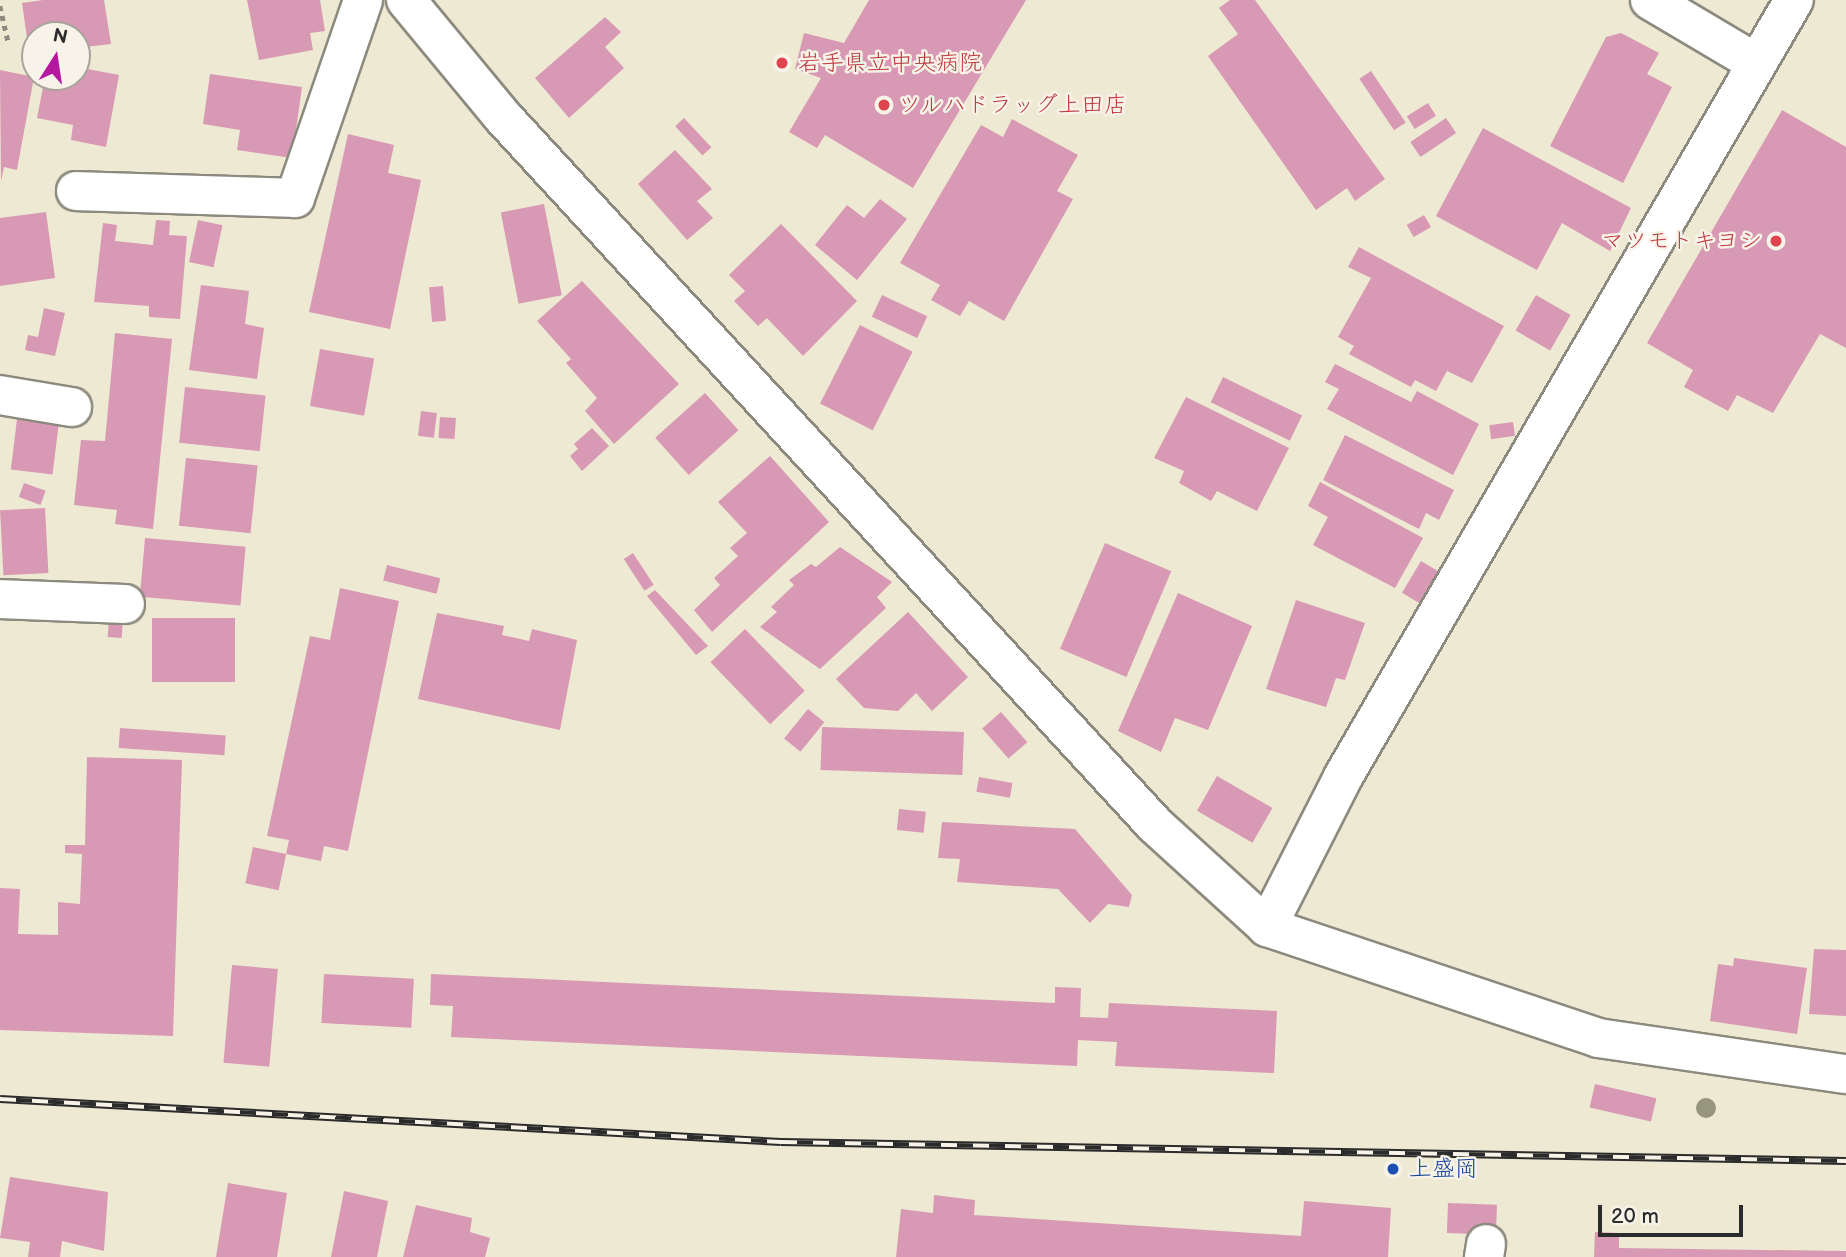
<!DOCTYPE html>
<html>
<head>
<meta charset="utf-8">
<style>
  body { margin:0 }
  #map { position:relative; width:1846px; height:1257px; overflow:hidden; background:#eee9d2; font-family:"Balsamiq Sans","Klee One",sans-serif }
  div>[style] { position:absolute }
  .building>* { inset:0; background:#d899b4; transform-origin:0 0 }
  .path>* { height:4.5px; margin-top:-2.25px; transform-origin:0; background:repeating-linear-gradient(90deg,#8c8a7e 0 5px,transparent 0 10px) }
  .roads { filter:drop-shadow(2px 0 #8c8a7e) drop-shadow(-2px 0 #8c8a7e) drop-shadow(0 2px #8c8a7e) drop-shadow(0 -2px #8c8a7e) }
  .minor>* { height:38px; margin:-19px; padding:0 19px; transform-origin:19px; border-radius:19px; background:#fff }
  .rail>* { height:8px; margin-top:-4px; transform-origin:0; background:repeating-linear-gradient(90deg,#f7f3e8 0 16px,#2b2b2b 0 32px); box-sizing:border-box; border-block:2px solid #2b2b2b }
  .trees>* { width:20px; height:20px; margin:-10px; border-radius:50%; background:#96967f }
  .dots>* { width:19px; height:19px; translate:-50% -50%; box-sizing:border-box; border:4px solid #f7f3e8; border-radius:50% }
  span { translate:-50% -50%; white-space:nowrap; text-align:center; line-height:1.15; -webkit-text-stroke:5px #f7f3e8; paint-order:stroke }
  .health-label { font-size:23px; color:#be3a42 }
  .left { translate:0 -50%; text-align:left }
  .right { translate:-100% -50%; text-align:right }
  .transit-label { font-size:23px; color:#164399 }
  .north { position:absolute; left:21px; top:21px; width:70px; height:70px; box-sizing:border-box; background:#f7f3e8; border:2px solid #a5a39c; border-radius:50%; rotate:12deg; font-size:19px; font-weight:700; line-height:28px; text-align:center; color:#2b2b2b }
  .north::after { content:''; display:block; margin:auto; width:24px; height:32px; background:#b5179e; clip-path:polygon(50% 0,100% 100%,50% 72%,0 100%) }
  .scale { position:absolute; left:1598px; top:1205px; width:145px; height:32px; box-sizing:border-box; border:4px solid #2b2b2b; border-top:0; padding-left:9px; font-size:21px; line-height:24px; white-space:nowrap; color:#2b2b2b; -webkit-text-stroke:5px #f7f3e8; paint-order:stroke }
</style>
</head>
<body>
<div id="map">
  <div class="building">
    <div style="clip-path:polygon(43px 0,104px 0,111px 44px,77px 48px,77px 35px,35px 35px,35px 44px,28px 45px,22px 3px)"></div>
    <div style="clip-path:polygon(247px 0,320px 0,325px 31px,310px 33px,313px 50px,259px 60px)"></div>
    <div style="clip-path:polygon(869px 0,1026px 0,913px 188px,825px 135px,817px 148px,789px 132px,821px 78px,795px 69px,804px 33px,844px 43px)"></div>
    <div style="clip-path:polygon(1230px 0,1255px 0,1385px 179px,1355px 201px,1347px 188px,1316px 210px,1208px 56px,1238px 34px,1219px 8px)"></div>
    <div style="clip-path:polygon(605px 17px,621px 32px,605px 47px,624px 68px,569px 118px,535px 78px)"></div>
    <div style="clip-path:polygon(1621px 33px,1659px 53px,1647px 74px,1672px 87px,1623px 183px,1550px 146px,1606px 37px)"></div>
    <div style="clip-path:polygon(77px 67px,119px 75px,106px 147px,71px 140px,73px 125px,37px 118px,45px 77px,77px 77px)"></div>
    <div style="clip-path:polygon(0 70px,34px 77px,17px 170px,4px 167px,1px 181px)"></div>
    <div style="left:1371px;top:71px;width:62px;height:14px;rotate:56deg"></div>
    <div style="clip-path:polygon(210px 74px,302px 87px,292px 158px,237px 150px,240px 130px,203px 124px)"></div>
    <div style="left:1428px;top:103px;width:15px;height:25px;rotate:58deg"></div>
    <div style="clip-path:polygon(1782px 110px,1846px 147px,1846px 348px,1820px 334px,1773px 413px,1737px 395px,1728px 411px,1684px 387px,1693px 370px,1647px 343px)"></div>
    <div style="left:684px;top:118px;width:40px;height:12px;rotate:47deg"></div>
    <div style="left:1446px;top:118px;width:18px;height:43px;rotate:56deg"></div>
    <div style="clip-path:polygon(1012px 119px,1078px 155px,1057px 191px,1073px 199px,1004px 321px,969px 301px,960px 316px,931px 300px,940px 285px,900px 263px,981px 125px,1003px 137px)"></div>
    <div style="clip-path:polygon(1483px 128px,1631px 208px,1610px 251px,1562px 223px,1537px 270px,1436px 216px)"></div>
    <div style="clip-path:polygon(348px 134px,394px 145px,388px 173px,421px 180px,390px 329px,309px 312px)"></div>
    <div style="clip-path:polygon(675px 150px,712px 189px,697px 201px,713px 218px,687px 240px,638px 184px)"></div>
    <div style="clip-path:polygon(880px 199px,907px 219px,857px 280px,815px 245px,847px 205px,864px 218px)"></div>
    <div style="left:544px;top:204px;width:93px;height:44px;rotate:79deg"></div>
    <div style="clip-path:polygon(46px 212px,55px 278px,0 286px,0 218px)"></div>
    <div style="left:1424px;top:215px;width:14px;height:20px;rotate:60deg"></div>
    <div style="clip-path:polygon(156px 220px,170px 221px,169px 235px,187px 236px,180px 319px,149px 317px,149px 306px,94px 302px,103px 223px,117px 225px,115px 241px,153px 245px)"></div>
    <div style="left:198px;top:220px;width:25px;height:43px;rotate:12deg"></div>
    <div style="clip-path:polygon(781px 224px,857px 301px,803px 356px,767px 318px,758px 326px,734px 301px,745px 291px,729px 275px)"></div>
    <div style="clip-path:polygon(1359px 247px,1504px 326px,1472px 383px,1447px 371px,1436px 391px,1415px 380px,1411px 387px,1349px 354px,1354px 346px,1338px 337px,1371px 278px,1348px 267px)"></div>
    <div style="clip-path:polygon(582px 281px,679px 384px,614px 444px,585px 411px,597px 398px,566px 363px,571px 359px,537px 321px)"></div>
    <div style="clip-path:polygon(201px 285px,249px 291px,245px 324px,264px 328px,257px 379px,189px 370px)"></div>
    <div style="left:443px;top:286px;width:35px;height:14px;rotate:85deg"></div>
    <div style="left:882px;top:295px;width:50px;height:24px;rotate:25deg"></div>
    <div style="left:1536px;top:295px;width:40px;height:41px;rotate:30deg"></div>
    <div style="clip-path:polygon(44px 308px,65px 313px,55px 356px,25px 350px,28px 335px,38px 337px)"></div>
    <div style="left:860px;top:325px;width:59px;height:88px;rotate:27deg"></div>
    <div style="clip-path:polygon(115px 333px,172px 339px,153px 529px,115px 524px,117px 510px,74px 505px,81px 440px,105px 441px)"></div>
    <div style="left:320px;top:349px;width:55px;height:58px;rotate:10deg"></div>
    <div style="clip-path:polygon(1335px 364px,1411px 402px,1417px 391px,1479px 424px,1453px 475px,1327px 409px,1339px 389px,1325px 382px)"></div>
    <div style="left:1223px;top:377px;width:88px;height:28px;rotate:26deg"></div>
    <div style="left:185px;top:387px;width:81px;height:56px;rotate:6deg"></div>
    <div style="left:705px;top:393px;width:50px;height:67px;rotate:48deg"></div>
    <div style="clip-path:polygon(1186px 397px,1289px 448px,1257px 511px,1217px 491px,1211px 501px,1179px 483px,1184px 471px,1154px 458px)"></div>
    <div style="left:19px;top:403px;width:42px;height:67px;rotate:7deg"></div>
    <div style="left:421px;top:411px;width:16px;height:25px;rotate:7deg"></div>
    <div style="left:440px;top:417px;width:16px;height:21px;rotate:4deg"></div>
    <div style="left:1513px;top:422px;width:14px;height:24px;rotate:82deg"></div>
    <div style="clip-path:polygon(592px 428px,609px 446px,582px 471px,570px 456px,578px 449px,574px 444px)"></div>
    <div style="clip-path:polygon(1345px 435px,1454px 490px,1439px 520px,1426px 513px,1419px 529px,1323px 480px)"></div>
    <div style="clip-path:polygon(770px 456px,829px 522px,712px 632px,694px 610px,720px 585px,714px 578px,738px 556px,730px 548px,747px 533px,718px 502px)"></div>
    <div style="left:186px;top:458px;width:72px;height:68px;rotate:6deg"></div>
    <div style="clip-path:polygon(1320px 482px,1423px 538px,1395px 588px,1313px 545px,1328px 517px,1308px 506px)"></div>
    <div style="left:24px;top:483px;width:23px;height:15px;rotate:20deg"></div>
    <div style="left:45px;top:508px;width:65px;height:45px;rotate:87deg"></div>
    <div style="left:145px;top:538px;width:101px;height:59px;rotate:5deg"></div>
    <div style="left:1105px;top:543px;width:72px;height:115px;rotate:23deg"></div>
    <div style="clip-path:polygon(840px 547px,892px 582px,877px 597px,886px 608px,820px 669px,760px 627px,777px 612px,771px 607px,794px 585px,789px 580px,811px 564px,816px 567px)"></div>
    <div style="left:633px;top:553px;width:38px;height:11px;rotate:57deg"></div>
    <div style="left:1421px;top:561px;width:21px;height:37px;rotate:31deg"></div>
    <div style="left:387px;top:565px;width:55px;height:16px;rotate:14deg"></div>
    <div style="clip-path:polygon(340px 588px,399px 601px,348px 851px,324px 846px,321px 861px,286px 854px,289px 840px,267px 836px,310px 636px,330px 640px)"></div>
    <div style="clip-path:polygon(655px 590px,708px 646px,696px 655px,647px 596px)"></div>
    <div style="clip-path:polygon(1178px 593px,1252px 626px,1208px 730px,1175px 718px,1161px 752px,1118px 731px)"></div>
    <div style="clip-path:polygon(1296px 600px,1365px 623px,1345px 680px,1336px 678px,1326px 707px,1266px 689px)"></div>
    <div style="clip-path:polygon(908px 612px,968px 677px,932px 711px,916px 693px,898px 711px,864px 708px,836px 679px)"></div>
    <div style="clip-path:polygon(437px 613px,504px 626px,502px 635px,529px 641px,532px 629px,577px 640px,560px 730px,418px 699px)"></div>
    <div style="left:109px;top:618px;width:14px;height:19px;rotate:4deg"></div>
    <div style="left:152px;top:618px;width:83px;height:64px"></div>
    <div style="left:745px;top:629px;width:86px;height:48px;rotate:46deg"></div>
    <div style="left:808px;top:709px;width:21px;height:38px;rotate:39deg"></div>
    <div style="left:1001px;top:712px;width:40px;height:25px;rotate:49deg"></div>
    <div style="left:822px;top:727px;width:142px;height:43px;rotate:2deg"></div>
    <div style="left:120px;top:728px;width:106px;height:20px;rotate:4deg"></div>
    <div style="clip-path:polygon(87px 757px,182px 760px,173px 1036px,0 1030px,0 888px,20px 889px,18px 934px,58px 935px,58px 902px,80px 904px,82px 854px,65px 853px,65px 845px,85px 845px)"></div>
    <div style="left:1217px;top:776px;width:64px;height:40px;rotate:30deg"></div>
    <div style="left:979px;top:777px;width:34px;height:15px;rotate:10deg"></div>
    <div style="left:899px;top:809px;width:27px;height:21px;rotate:6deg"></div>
    <div style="clip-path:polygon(942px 822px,1075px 829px,1132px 895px,1129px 907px,1108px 904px,1090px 923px,1058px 889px,957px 882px,960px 859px,938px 858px)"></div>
    <div style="left:253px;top:847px;width:34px;height:37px;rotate:12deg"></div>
    <div style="clip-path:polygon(1814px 949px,1846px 950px,1846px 1016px,1809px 1014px)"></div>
    <div style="clip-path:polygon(1734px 958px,1807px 968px,1797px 1034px,1710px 1021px,1718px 964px,1733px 966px)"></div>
    <div style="left:232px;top:965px;width:46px;height:98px;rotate:5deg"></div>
    <div style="left:324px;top:974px;width:90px;height:49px;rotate:3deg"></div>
    <div style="clip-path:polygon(431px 974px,1055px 1003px,1055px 987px,1081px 988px,1080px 1017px,1108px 1018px,1109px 1003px,1277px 1011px,1274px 1073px,1115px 1066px,1117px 1042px,1078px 1040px,1077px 1066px,451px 1037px,453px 1006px,430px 1005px)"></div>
    <div style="left:1595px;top:1084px;width:63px;height:24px;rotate:13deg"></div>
    <div style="clip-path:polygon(10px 1177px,108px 1192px,104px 1251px,62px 1241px,60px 1257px,28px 1257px,30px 1242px,0 1238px)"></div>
    <div style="clip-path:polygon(228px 1183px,287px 1193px,277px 1257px,216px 1257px)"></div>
    <div style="clip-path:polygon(344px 1191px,388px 1201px,377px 1257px,331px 1257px)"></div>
    <div style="clip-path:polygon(934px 1195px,975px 1200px,974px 1215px,1301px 1236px,1304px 1201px,1391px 1208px,1388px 1257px,896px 1257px,901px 1209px,933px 1213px)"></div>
    <div style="left:1448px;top:1203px;width:49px;height:30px;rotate:2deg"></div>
    <div style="clip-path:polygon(416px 1205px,472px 1218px,470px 1232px,490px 1238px,485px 1257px,403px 1257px)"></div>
    <div style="clip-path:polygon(1595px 1232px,1619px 1233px,1619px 1248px,1846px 1251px,1846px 1257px,1594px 1257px)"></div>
  </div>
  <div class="path">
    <div style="left:0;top:6px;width:39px;rotate:77deg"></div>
  </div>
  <div class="roads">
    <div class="minor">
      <div style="left:406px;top:0;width:149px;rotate:50.4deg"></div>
      <div style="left:501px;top:115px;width:964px;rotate:47.35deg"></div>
      <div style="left:1154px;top:824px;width:153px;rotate:42.3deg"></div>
      <div style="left:1267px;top:927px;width:349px;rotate:18.5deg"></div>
      <div style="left:1598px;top:1038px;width:251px;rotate:8.3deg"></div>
      <div style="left:1650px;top:0;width:123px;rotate:30.7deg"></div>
      <div style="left:76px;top:191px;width:219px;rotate:1.8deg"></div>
      <div style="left:295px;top:198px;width:209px;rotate:-71deg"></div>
      <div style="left:0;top:395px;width:73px;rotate:9.5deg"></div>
      <div style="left:0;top:599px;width:125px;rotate:2.3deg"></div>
      <div style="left:1267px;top:927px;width:168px;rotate:-63.1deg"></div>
      <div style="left:1343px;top:777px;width:898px;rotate:-59.87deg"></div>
      <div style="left:1484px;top:1257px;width:13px;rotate:-81deg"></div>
    </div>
  </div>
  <div class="rail">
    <div style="left:0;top:1099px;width:782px;rotate:3.15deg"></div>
    <div style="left:781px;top:1142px;width:1065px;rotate:1.02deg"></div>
  </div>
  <div class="trees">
    <div style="left:1706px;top:1108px"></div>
  </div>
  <div class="dots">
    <div style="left:782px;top:63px;background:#e0444e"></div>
    <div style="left:884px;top:105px;background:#e0444e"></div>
    <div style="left:1776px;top:241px;background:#e0444e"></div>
    <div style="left:1393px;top:1169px;background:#1a4fb4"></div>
  </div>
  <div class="health-label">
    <span class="left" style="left:798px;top:63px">岩手県立中央病院</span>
    <span class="left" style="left:898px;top:105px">ツルハドラッグ上田店</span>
    <span class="right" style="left:1762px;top:241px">マツモトキヨシ</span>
  </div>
  <div class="transit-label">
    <span class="left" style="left:1409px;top:1169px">上盛岡</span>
  </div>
  <div class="north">N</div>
  <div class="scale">20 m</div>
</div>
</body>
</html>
